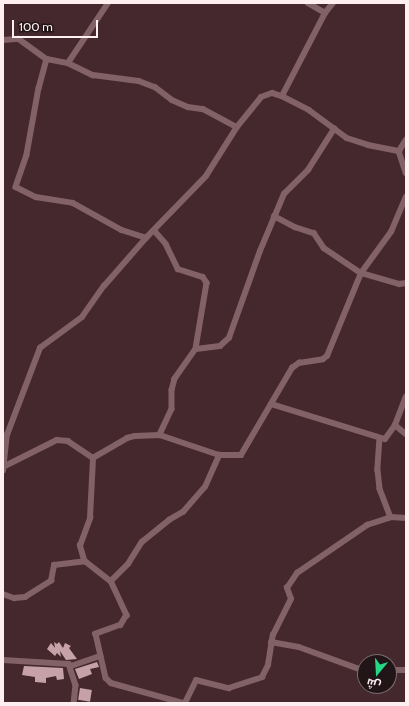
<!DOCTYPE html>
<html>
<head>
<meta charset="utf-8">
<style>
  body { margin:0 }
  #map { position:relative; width:409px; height:706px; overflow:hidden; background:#44282e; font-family:Cabin,Cairo,sans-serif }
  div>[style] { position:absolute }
  .building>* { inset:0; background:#c6a2a8; transform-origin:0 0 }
  .street>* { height:5.5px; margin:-2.75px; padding:0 2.75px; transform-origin:2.75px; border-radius:2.75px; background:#826167 }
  span { translate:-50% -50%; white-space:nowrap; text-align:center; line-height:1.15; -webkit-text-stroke:4px #221518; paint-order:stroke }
  .frame { position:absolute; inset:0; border:4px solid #ffeff1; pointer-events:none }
  .north { position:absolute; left:357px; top:654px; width:40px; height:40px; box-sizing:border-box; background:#221518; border:1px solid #7a6c6f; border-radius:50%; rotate:198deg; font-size:11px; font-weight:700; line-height:16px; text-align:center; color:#ffeff1 }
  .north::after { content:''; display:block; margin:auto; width:14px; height:18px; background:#25d886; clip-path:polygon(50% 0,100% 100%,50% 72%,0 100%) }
  .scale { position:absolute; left:12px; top:20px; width:86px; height:18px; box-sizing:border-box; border:2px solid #ffeff1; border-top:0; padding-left:5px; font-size:12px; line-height:14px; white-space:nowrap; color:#ffeff1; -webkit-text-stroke:3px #221518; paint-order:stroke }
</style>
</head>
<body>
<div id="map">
  <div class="building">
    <div style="clip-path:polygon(54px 642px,57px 644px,59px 642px,63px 648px,65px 643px,71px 646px,69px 648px,77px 659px,66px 660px,60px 651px,61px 657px,57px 653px,55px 656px,47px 649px,51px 643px,55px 648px)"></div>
    <div style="clip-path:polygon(97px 662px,99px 667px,90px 669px,92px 674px,79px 679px,75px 669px)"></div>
    <div style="clip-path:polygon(24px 666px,63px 668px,64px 679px,57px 680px,56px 676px,46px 678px,46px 683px,35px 682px,35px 677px,22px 675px)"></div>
    <div style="left:80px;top:688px;width:12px;height:12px;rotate:9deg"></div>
  </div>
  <div class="street">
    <div style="left:308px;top:3px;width:20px;rotate:30deg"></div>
    <div style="left:3px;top:40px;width:16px;rotate:-4deg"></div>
    <div style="left:19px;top:39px;width:34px;rotate:36deg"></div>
    <div style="left:47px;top:59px;width:21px;rotate:11deg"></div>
    <div style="left:68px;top:63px;width:28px;rotate:26deg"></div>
    <div style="left:93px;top:75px;width:46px;rotate:7.4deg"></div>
    <div style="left:139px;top:81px;width:17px;rotate:21deg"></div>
    <div style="left:155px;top:87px;width:21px;rotate:37deg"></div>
    <div style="left:172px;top:100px;width:17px;rotate:24deg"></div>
    <div style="left:188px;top:107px;width:15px;rotate:8deg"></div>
    <div style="left:203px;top:109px;width:38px;rotate:28deg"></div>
    <div style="left:47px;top:59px;width:30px;rotate:105deg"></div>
    <div style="left:39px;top:88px;width:68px;rotate:100.2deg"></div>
    <div style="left:27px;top:155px;width:34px;rotate:109deg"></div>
    <div style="left:16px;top:187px;width:22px;rotate:27deg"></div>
    <div style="left:36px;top:197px;width:37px;rotate:9deg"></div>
    <div style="left:73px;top:203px;width:56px;rotate:28.9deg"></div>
    <div style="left:122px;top:230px;width:25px;rotate:18deg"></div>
    <div style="left:68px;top:63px;width:72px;rotate:-56.3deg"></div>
    <div style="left:282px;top:96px;width:93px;rotate:-62.6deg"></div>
    <div style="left:325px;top:13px;width:13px;rotate:-51deg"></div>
    <div style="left:399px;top:151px;width:23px;rotate:72deg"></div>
    <div style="left:274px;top:216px;width:24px;rotate:28deg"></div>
    <div style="left:295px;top:227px;width:20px;rotate:18deg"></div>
    <div style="left:314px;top:233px;width:18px;rotate:56deg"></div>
    <div style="left:324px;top:248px;width:45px;rotate:34deg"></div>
    <div style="left:361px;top:273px;width:51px;rotate:-53.8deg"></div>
    <div style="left:391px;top:232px;width:38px;rotate:-67deg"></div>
    <div style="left:154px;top:230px;width:18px;rotate:49deg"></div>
    <div style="left:166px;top:244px;width:28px;rotate:64deg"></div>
    <div style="left:178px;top:269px;width:26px;rotate:18deg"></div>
    <div style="left:203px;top:277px;width:7px;rotate:56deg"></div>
    <div style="left:207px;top:283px;width:67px;rotate:99.5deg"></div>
    <div style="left:196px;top:349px;width:37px;rotate:125deg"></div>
    <div style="left:175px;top:379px;width:11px;rotate:105deg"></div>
    <div style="left:172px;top:390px;width:19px;rotate:90deg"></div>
    <div style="left:172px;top:409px;width:29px;rotate:115deg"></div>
    <div style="left:196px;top:349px;width:24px;rotate:-7deg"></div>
    <div style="left:220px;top:346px;width:12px;rotate:-42deg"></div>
    <div style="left:229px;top:338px;width:92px;rotate:-70.4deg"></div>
    <div style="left:260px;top:251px;width:62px;rotate:-67.2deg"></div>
    <div style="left:284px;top:194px;width:34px;rotate:-45deg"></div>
    <div style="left:308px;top:170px;width:49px;rotate:-57.6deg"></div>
    <div style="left:271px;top:404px;width:119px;rotate:17.1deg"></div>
    <div style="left:385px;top:439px;width:17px;rotate:-54deg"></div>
    <div style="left:395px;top:425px;width:30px;rotate:-69deg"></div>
    <div style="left:395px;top:425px;width:14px;rotate:39deg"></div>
    <div style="left:380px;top:438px;width:32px;rotate:94deg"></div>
    <div style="left:378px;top:470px;width:19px;rotate:84deg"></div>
    <div style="left:380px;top:489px;width:30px;rotate:69deg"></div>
    <div style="left:5px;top:466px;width:58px;rotate:-26.6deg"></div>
    <div style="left:57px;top:440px;width:11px;rotate:5deg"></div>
    <div style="left:68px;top:441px;width:30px;rotate:34deg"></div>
    <div style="left:93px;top:458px;width:39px;rotate:-30deg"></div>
    <div style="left:127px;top:438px;width:8px;rotate:-14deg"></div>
    <div style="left:135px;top:436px;width:25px;rotate:-2deg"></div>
    <div style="left:160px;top:435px;width:62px;rotate:18.7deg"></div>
    <div style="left:219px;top:455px;width:22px"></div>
    <div style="left:241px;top:455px;width:101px;rotate:-59.6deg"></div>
    <div style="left:292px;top:368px;width:9px;rotate:-36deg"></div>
    <div style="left:299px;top:363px;width:24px;rotate:-9deg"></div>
    <div style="left:323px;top:359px;width:5px;rotate:-37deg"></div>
    <div style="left:327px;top:356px;width:90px;rotate:-67.7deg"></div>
    <div style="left:361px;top:273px;width:40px;rotate:16deg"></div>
    <div style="left:399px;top:284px;width:7px;rotate:-8deg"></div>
    <div style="left:3px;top:471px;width:36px;rotate:-84deg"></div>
    <div style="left:7px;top:435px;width:93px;rotate:-69.2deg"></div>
    <div style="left:40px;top:348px;width:52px;rotate:-36.4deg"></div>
    <div style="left:82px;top:317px;width:38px;rotate:-55deg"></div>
    <div style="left:104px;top:286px;width:64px;rotate:-48.8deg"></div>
    <div style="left:146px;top:238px;width:86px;rotate:-45.9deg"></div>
    <div style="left:206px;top:176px;width:58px;rotate:-57.7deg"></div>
    <div style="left:237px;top:127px;width:38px;rotate:-51deg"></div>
    <div style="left:261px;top:97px;width:12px;rotate:-20deg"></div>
    <div style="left:272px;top:93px;width:10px;rotate:17deg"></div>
    <div style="left:282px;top:96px;width:30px;rotate:27deg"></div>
    <div style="left:309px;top:110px;width:47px;rotate:36.4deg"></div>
    <div style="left:347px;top:138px;width:22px;rotate:18deg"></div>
    <div style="left:368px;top:145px;width:32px;rotate:11deg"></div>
    <div style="left:399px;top:151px;width:13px;rotate:-58deg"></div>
    <div style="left:84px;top:560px;width:15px;rotate:-106deg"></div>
    <div style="left:80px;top:546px;width:30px;rotate:-70deg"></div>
    <div style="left:90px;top:518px;width:60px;rotate:-87.1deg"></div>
    <div style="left:111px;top:581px;width:24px;rotate:-45deg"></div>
    <div style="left:128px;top:564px;width:26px;rotate:-58deg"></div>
    <div style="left:142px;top:542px;width:35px;rotate:-39deg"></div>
    <div style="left:169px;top:520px;width:16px;rotate:-30deg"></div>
    <div style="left:183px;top:512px;width:33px;rotate:-49deg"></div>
    <div style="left:205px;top:487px;width:35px;rotate:-66deg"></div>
    <div style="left:3px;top:594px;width:12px;rotate:20deg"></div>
    <div style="left:14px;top:598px;width:11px;rotate:-5deg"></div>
    <div style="left:25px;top:597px;width:31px;rotate:-32deg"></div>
    <div style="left:51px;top:581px;width:16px;rotate:-79deg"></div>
    <div style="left:54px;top:565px;width:31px;rotate:-7deg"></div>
    <div style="left:85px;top:561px;width:33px;rotate:38deg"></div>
    <div style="left:111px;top:581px;width:38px;rotate:65deg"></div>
    <div style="left:127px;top:615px;width:12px;rotate:121deg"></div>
    <div style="left:121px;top:625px;width:27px;rotate:160deg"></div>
    <div style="left:96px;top:634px;width:45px;rotate:77.2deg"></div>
    <div style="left:106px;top:678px;width:7px;rotate:45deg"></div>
    <div style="left:111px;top:683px;width:75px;rotate:15.5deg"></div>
    <div style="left:271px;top:642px;width:28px;rotate:10deg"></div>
    <div style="left:299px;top:647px;width:70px;rotate:20deg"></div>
    <div style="left:3px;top:660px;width:66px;rotate:3.5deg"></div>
    <div style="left:69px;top:664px;width:22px;rotate:72deg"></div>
    <div style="left:76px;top:685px;width:18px;rotate:96deg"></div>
    <div style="left:71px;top:666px;width:31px;rotate:-19deg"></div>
    <div style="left:389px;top:670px;width:17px"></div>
    <div style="left:185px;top:703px;width:25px;rotate:-64deg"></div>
    <div style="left:196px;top:680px;width:34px;rotate:14deg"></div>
    <div style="left:229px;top:688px;width:35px;rotate:-18deg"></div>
    <div style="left:262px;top:677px;width:13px;rotate:-63deg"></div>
    <div style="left:268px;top:665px;width:30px;rotate:-81deg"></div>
    <div style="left:273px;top:635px;width:40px;rotate:-63.4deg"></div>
    <div style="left:291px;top:599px;width:12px;rotate:-110deg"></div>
    <div style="left:287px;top:588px;width:18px;rotate:-56deg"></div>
    <div style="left:297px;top:573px;width:85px;rotate:-34.4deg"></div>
    <div style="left:367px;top:525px;width:25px;rotate:-18deg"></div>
    <div style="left:391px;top:517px;width:15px;rotate:4deg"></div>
  </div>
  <div class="frame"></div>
  <div class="north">ش</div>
  <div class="scale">100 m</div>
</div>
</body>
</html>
